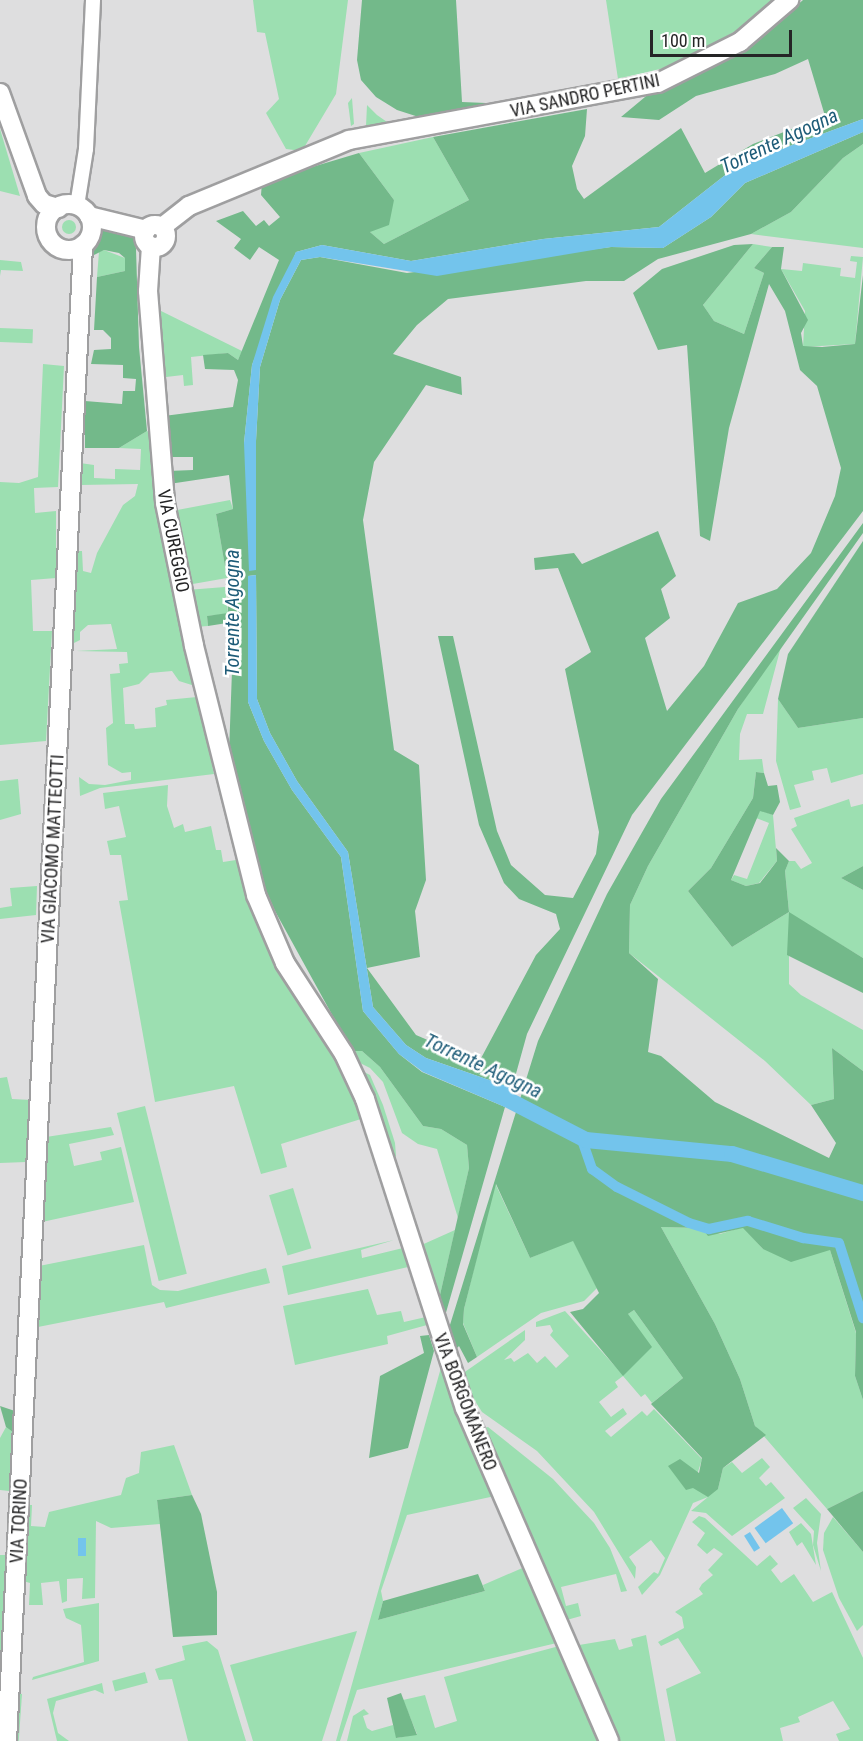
<!DOCTYPE html>
<html>
<head>
<meta charset="utf-8">
<style>
  body { margin:0 }
  #map { position:relative; width:863px; height:1741px; overflow:hidden; background:#dededf; font-family:"Roboto Condensed",sans-serif }
  div>[style] { position:absolute }
  .green>* { inset:0; background:#9cdfb1; transform-origin:0 0 }
  .round { border-radius:50% }
  .forest>* { inset:0; background:#73b98a }
  .water>* { inset:0; background:#73c4ec; transform-origin:0 0 }
  .canal>* { height:10px; margin:-5px; padding:0 5px; transform-origin:5px; border-radius:5px; background:#73c4ec }
  .river>* { height:16px; margin:-8px; padding:0 8px; transform-origin:8px; border-radius:8px; background:#73c4ec }
  .roads { filter:drop-shadow(2px 0 #9f9fa0) drop-shadow(-2px 0 #9f9fa0) drop-shadow(0 2px #9f9fa0) drop-shadow(0 -2px #9f9fa0) }
  .minor>* { height:14px; margin:-7px; padding:0 7px; transform-origin:7px; border-radius:7px; background:#fff }
  .major>* { height:18px; margin:-9px; padding:0 9px; transform-origin:9px; border-radius:9px; background:#fff }
  .major>.ring { margin:-9px; padding:0; box-sizing:content-box; background:none; border:18px solid #fff; border-radius:50% }
  span { translate:-50% -50%; white-space:nowrap; text-align:center; line-height:1.15; -webkit-text-stroke:5px #fff; paint-order:stroke }
  .street-label { font-size:18px; color:#252526 }
  .water-label { font-size:20px; color:#1e5c78; font-style:italic }
  .scale { position:absolute; left:650px; top:30px; width:142px; height:27px; box-sizing:border-box; border:3px solid #252526; border-top:0; padding-left:8px; font-size:18px; line-height:21px; white-space:nowrap; color:#252526; -webkit-text-stroke:4px #fff; paint-order:stroke }
</style>
</head>
<body>
<div id="map">
  <div class="green">
    <div style="clip-path:polygon(253px 0,348px 0,336px 94px,302px 151px,286px 149px,266px 113px,279px 99px,265px 33px,257px 32px)"></div>
    <div style="clip-path:polygon(606px 0,772px 0,739px 29px,706px 48px,664px 68px,618px 79px)"></div>
    <div style="clip-path:polygon(352px 98px,354px 124px,351px 126px,348px 103px)"></div>
    <div style="clip-path:polygon(367px 105px,377px 115px,387px 122px,366px 126px)"></div>
    <div style="clip-path:polygon(0 129px,20px 196px,0 191px)"></div>
    <div style="clip-path:polygon(433px 137px,469px 200px,384px 244px,370px 232px,394px 200px,359px 153px)"></div>
    <div style="clip-path:polygon(863px 144px,863px 248px,751px 234px,791px 212px,843px 158px)"></div>
    <div class="round" style="left:62px;top:220px;width:14px;height:14px"></div>
    <div style="clip-path:polygon(753px 244px,772px 247px,754px 268px,764px 273px,744px 334px,714px 321px,703px 305px)"></div>
    <div style="clip-path:polygon(104px 250px,125px 258px,125px 271px,97px 277px,99px 252px)"></div>
    <div style="clip-path:polygon(851px 256px,863px 257px,855px 344px,803px 347px,805px 311px,781px 269px,802px 271px,803px 263px,841px 268px,840px 276px,855px 278px,857px 262px,850px 261px)"></div>
    <div style="clip-path:polygon(0 260px,21px 262px,23px 271px,1px 270px,0 276px)"></div>
    <div style="clip-path:polygon(155px 308px,242px 351px,238px 360px,228px 353px,191px 357px,193px 385px,184px 386px,183px 375px,166px 377px,166px 384px,160px 384px)"></div>
    <div style="left:0;top:328px;width:33px;height:14px;rotate:2deg"></div>
    <div style="clip-path:polygon(43px 364px,64px 366px,58px 487px,34px 488px,35px 513px,56px 511px,56px 578px,31px 580px,33px 631px,52px 631px,46px 741px,0 745px,0 482px,19px 483px,38px 477px)"></div>
    <div style="clip-path:polygon(147px 431px,152px 434px,175px 597px,195px 686px,179px 681px,172px 671px,150px 673px,139px 684px,123px 688px,125px 724px,134px 724px,135px 729px,156px 727px,155px 708px,167px 705px,166px 700px,197px 697px,214px 774px,100px 788px,80px 796px,79px 777px,89px 784px,105px 785px,131px 780px,131px 772px,122px 773px,108px 765px,106px 728px,113px 723px,110px 674px,120px 673px,119px 664px,128px 663px,127px 652px,76px 651px,117px 649px,111px 624px,88px 625px,80px 632px,80px 640px,72px 644px,76px 551px,82px 551px,83px 571px,91px 573px,97px 553px,123px 505px,135px 496px,138px 484px,80px 485px,80px 463px,94px 465px,94px 478px,115px 479px,115px 469px,140px 470px,141px 449px,119px 448px)"></div>
    <div style="clip-path:polygon(230px 500px,233px 509px,216px 514px,227px 578px,187px 585px,172px 511px)"></div>
    <div style="clip-path:polygon(225px 587px,228px 614px,207px 616px,208px 626px,195px 627px,187px 590px)"></div>
    <div style="clip-path:polygon(782px 643px,763px 714px,747px 714px,740px 734px,739px 760px,762px 759px,764px 773px,756px 772px,753px 798px,711px 868px,688px 891px,732px 947px,789px 912px,785px 871px,789px 861px,795px 861px,801px 869px,812px 863px,791px 829px,797px 826px,794px 818px,849px 799px,851px 807px,863px 804px,863px 866px,841px 878px,863px 890px,863px 958px,789px 913px,789px 984px,801px 995px,863px 1030px,863px 1071px,832px 1048px,834px 1099px,811px 1105px,765px 1061px,629px 953px,630px 905px,648px 866px,738px 709px)"></div>
    <div style="clip-path:polygon(778px 699px,798px 728px,863px 718px,863px 774px,831px 783px,827px 768px,812px 771px,814px 780px,794px 785px,801px 807px,790px 810px,776px 761px)"></div>
    <div style="clip-path:polygon(18px 779px,21px 814px,0 820px,0 781px)"></div>
    <div style="clip-path:polygon(168px 785px,167px 806px,174px 828px,183px 824px,185px 832px,211px 826px,216px 850px,221px 850px,223px 862px,236px 860px,234px 845px,237px 845px,277px 962px,352px 1089px,361px 1119px,281px 1144px,287px 1167px,261px 1174px,234px 1086px,155px 1102px,119px 901px,128px 900px,121px 855px,110px 855px,107px 841px,126px 837px,119px 806px,105px 809px,103px 793px)"></div>
    <div style="clip-path:polygon(760px 810px,773px 815px,777px 861px,759px 883px,746px 886px,731px 880px,734px 875px,747px 879px,769px 823px,756px 818px)"></div>
    <div style="clip-path:polygon(37px 886px,36px 915px,0 919px,0 908px,12px 906px,10px 888px)"></div>
    <div style="clip-path:polygon(352px 1051px,362px 1051px,380px 1067px,423px 1126px,441px 1129px,467px 1145px,469px 1168px,458px 1218px,437px 1149px,418px 1144px,402px 1133px,383px 1082px,370px 1068px,354px 1060px)"></div>
    <div style="clip-path:polygon(362px 1071px,370px 1075px,383px 1105px,395px 1143px,396px 1156px,391px 1161px)"></div>
    <div style="clip-path:polygon(7px 1077px,12px 1099px,31px 1100px,26px 1162px,0 1163px,0 1078px)"></div>
    <div style="left:145px;top:1106px;width:173px;height:29px;rotate:76deg"></div>
    <div style="clip-path:polygon(111px 1127px,114px 1135px,69px 1144px,74px 1166px,102px 1160px,100px 1152px,121px 1147px,134px 1202px,42px 1222px,46px 1137px)"></div>
    <div style="clip-path:polygon(495px 1183px,530px 1258px,573px 1240px,597px 1288px,584px 1301px,541px 1313px,477px 1357px,463px 1323px,464px 1309px)"></div>
    <div style="left:293px;top:1188px;width:63px;height:25px;rotate:73deg"></div>
    <div style="clip-path:polygon(661px 1227px,702px 1228px,720px 1234px,743px 1227px,763px 1249px,830px 1250px,856px 1333px,855px 1376px,863px 1400px,863px 1491px,827px 1509px,755px 1426px,740px 1379px,715px 1324px)"></div>
    <div style="clip-path:polygon(455px 1230px,440px 1295px,443px 1323px,417px 1247px)"></div>
    <div style="clip-path:polygon(394px 1240px,361px 1250px,362px 1258px,403px 1248px,408px 1267px,288px 1295px,282px 1266px)"></div>
    <div style="clip-path:polygon(144px 1245px,152px 1285px,160px 1290px,178px 1291px,266px 1268px,270px 1283px,166px 1308px,164px 1302px,38px 1327px,39px 1266px)"></div>
    <div style="clip-path:polygon(368px 1289px,377px 1315px,401px 1311px,404px 1322px,426px 1317px,427px 1325px,387px 1336px,388px 1344px,295px 1365px,283px 1306px)"></div>
    <div style="clip-path:polygon(634px 1310px,683px 1378px,652px 1403px,645px 1394px,641px 1397px,623px 1376px,615px 1382px,618px 1387px,599px 1402px,611px 1417px,623px 1408px,627px 1414px,605px 1431px,611px 1437px,642px 1411px,647px 1416px,654px 1409px,702px 1459px,693px 1488px,718px 1489px,723px 1468px,732px 1462px,742px 1473px,762px 1458px,770px 1467px,759px 1478px,766px 1486px,771px 1482px,785px 1498px,732px 1536px,706px 1513px,691px 1511px,708px 1497px,693px 1503px,660px 1575px,642px 1595px,638px 1587px,654px 1572px,658px 1574px,665px 1558px,651px 1540px,629px 1557px,636px 1567px,635px 1579px,594px 1512px,537px 1451px,482px 1412px,459px 1376px,525px 1330px,525px 1340px,504px 1360px,511px 1358px,514px 1362px,528px 1353px,537px 1363px,545px 1356px,556px 1368px,569px 1356px,550px 1335px,553px 1331px,550px 1325px,536px 1327px,536px 1322px,565px 1311px,623px 1375px,628px 1314px)"></div>
    <div style="clip-path:polygon(442px 1364px,495px 1496px,407px 1515px,381px 1591px,383px 1601px,378px 1620px,485px 1591px,483px 1585px,527px 1566px,561px 1642px,357px 1690px,340px 1741px,336px 1741px)"></div>
    <div style="clip-path:polygon(6px 1427px,14px 1433px,12px 1536px,8px 1535px,9px 1491px,0 1490px,0 1438px)"></div>
    <div style="clip-path:polygon(488px 1427px,553px 1479px,594px 1523px,610px 1548px,627px 1591px,621px 1592px,616px 1574px,561px 1587px,566px 1606px,578px 1603px,581px 1616px,563px 1621px,481px 1429px)"></div>
    <div style="clip-path:polygon(174px 1445px,192px 1495px,157px 1500px,160px 1524px,111px 1528px,96px 1521px,95px 1598px,82px 1599px,83px 1578px,67px 1579px,67px 1601px,62px 1603px,59px 1581px,41px 1583px,43px 1605px,29px 1605px,30px 1583px,23px 1581px,27px 1505px,32px 1505px,31px 1526px,45px 1527px,49px 1512px,121px 1495px,126px 1478px,139px 1473px,141px 1452px)"></div>
    <div style="clip-path:polygon(806px 1498px,821px 1514px,817px 1543px,821px 1571px,813px 1545px,814px 1531px,793px 1508px)"></div>
    <div style="clip-path:polygon(699px 1516px,705px 1518px,757px 1566px,770px 1555px,778px 1564px,771px 1570px,781px 1583px,794px 1574px,813px 1602px,832px 1592px,863px 1658px,863px 1741px,839px 1741px,836px 1734px,850px 1729px,833px 1701px,798px 1717px,800px 1722px,780px 1728px,783px 1741px,676px 1741px,666px 1689px,701px 1673px,678px 1638px,661px 1646px,658px 1642px,684px 1628px,682px 1617px,675px 1612px,703px 1594px,699px 1589px,702px 1584px,713px 1575px,708px 1570px,723px 1554px,714px 1548px,707px 1554px,697px 1545px,705px 1533px,692px 1522px)"></div>
    <div style="clip-path:polygon(833px 1517px,863px 1552px,863px 1625px,857px 1631px,839px 1598px,823px 1550px,824px 1533px)"></div>
    <div style="clip-path:polygon(801px 1523px,811px 1534px,816px 1565px,802px 1542px,797px 1546px,789px 1532px)"></div>
    <div style="clip-path:polygon(0 1555px,8px 1555px,6px 1693px,0 1693px)"></div>
    <div style="clip-path:polygon(99px 1603px,99px 1661px,32px 1680px,33px 1677px,84px 1662px,81px 1625px,66px 1618px,63px 1609px)"></div>
    <div style="left:21px;top:1627px;width:3px;height:52px;rotate:18deg"></div>
    <div style="clip-path:polygon(357px 1631px,322px 1741px,253px 1741px,230px 1665px)"></div>
    <div style="clip-path:polygon(646px 1635px,665px 1741px,615px 1741px,573px 1646px,615px 1639px,619px 1650px,633px 1646px,631px 1639px)"></div>
    <div style="clip-path:polygon(207px 1641px,218px 1650px,246px 1741px,188px 1741px,172px 1679px,159px 1680px,155px 1669px,185px 1660px,182px 1646px)"></div>
    <div style="clip-path:polygon(563px 1645px,605px 1741px,347px 1741px,353px 1716px,364px 1709px,369px 1714px,363px 1716px,367px 1728px,372px 1731px,393px 1725px,397px 1738px,417px 1734px,403px 1700px,425px 1695px,435px 1728px,457px 1721px,444px 1677px)"></div>
    <div style="left:145px;top:1672px;width:11px;height:34px;rotate:75deg"></div>
    <div style="clip-path:polygon(102px 1683px,104px 1694px,95px 1690px,56px 1701px,53px 1713px,58px 1733px,69px 1741px,57px 1741px,47px 1699px)"></div>
    <div style="left:22px;top:1694px;width:47px;height:4px;rotate:94deg"></div>
  </div>
  <div class="forest">
    <div style="clip-path:polygon(362px 0,456px 0,462px 102px,486px 103px,486px 109px,425px 119px,397px 110px,376px 97px,361px 80px,357px 60px)"></div>
    <div style="clip-path:polygon(803px 0,863px 0,863px 119px,738px 165px,659px 227px,543px 239px,411px 261px,322px 245px,296px 252px,252px 365px,244px 443px,256px 441px,260px 367px,280px 300px,301px 260px,320px 257px,407px 273px,611px 247px,663px 248px,711px 217px,745px 183px,863px 132px,863px 144px,843px 158px,791px 212px,751px 234px,658px 259px,624px 281px,586px 281px,448px 299px,417px 325px,393px 354px,461px 377px,462px 395px,426px 385px,374px 462px,363px 520px,394px 750px,419px 765px,426px 880px,415px 911px,420px 957px,367px 968px,416px 1035px,479px 1062px,536px 955px,560px 929px,556px 914px,519px 899px,504px 883px,479px 825px,438px 636px,453px 636px,497px 831px,511px 865px,545px 895px,573px 898px,596px 854px,599px 832px,565px 669px,591px 652px,558px 568px,535px 570px,534px 558px,574px 553px,582px 564px,658px 531px,676px 576px,661px 589px,670px 618px,645px 638px,667px 711px,704px 666px,738px 603px,777px 589px,811px 553px,835px 496px,841px 468px,817px 386px,800px 370px,785px 311px,769px 284px,729px 428px,710px 541px,700px 536px,687px 345px,658px 350px,633px 293px,662px 269px,734px 245px,753px 244px,703px 305px,714px 321px,744px 334px,764px 273px,754px 268px,772px 247px,784px 247px,781px 269px,808px 320px,801px 333px,803px 346px,822px 347px,855px 344px,863px 275px,863px 511px,632px 815px,527px 1034px,512px 1088px,426px 1058px,406px 1045px,373px 1007px,348px 852px,297px 781px,270px 733px,257px 699px,256px 575px,248px 576px,248px 702px,264px 741px,292px 790px,341px 857px,363px 1011px,399px 1054px,422px 1072px,505px 1107px,443px 1323px,440px 1295px,469px 1168px,467px 1145px,441px 1129px,423px 1126px,380px 1067px,362px 1051px,352px 1051px,275px 911px,255px 865px,229px 753px,233px 643px,227px 623px,208px 626px,207px 616px,228px 613px,227px 578px,216px 514px,233px 509px,229px 475px,169px 484px,168px 471px,193px 470px,193px 457px,167px 457px,164px 416px,233px 407px,238px 380px,234px 370px,205px 369px,203px 355px,228px 353px,238px 360px,279px 260px,259px 247px,250px 260px,234px 248px,241px 239px,216px 221px,243px 211px,256px 226px,264px 220px,269px 226px,280px 217px,261px 195px,262px 182px,359px 153px,394px 200px,389px 225px,370px 232px,384px 244px,469px 200px,433px 137px,587px 109px,585px 136px,572px 166px,577px 189px,584px 199px,681px 128px,705px 173px,753px 144px,825px 116px,808px 59px,775px 74px,696px 96px,659px 120px,621px 117px,651px 92px,750px 47px)"></div>
    <div style="clip-path:polygon(102px 230px,135px 238px,136px 249px,139px 347px,147px 431px,119px 448px,85px 448px,85px 401px,122px 404px,123px 391px,135px 391px,136px 379px,123px 378px,123px 365px,91px 364px,94px 350px,111px 349px,111px 338px,103px 330px,94px 330px,97px 277px,125px 271px,125px 258px,119px 253px,104px 250px,88px 258px,89px 241px)"></div>
    <div style="clip-path:polygon(863px 523px,863px 533px,738px 709px,648px 866px,630px 905px,629px 953px,658px 979px,648px 1052px,661px 1056px,715px 1102px,829px 1158px,836px 1143px,811px 1105px,834px 1099px,832px 1048px,863px 1071px,863px 1400px,855px 1376px,856px 1332px,830px 1250px,791px 1262px,763px 1249px,743px 1228px,708px 1236px,702px 1228px,661px 1227px,715px 1324px,740px 1379px,755px 1426px,766px 1435px,723px 1468px,718px 1489px,708px 1497px,693px 1488px,686px 1490px,668px 1466px,680px 1459px,699px 1473px,702px 1458px,651px 1404px,683px 1378px,634px 1310px,628px 1314px,652px 1347px,623px 1376px,570px 1312px,583px 1309px,599px 1293px,573px 1241px,530px 1258px,496px 1184px,464px 1309px,463px 1324px,477px 1357px,468px 1363px,459px 1346px,455px 1350px,445px 1341px,538px 1041px,607px 894px,661px 799px)"></div>
    <div style="clip-path:polygon(863px 541px,863px 718px,798px 728px,778px 699px,788px 654px)"></div>
    <div style="clip-path:polygon(756px 772px,764px 773px,768px 786px,777px 785px,780px 802px,773px 815px,760px 811px,731px 880px,746px 886px,760px 883px,777px 861px,776px 848px,789px 861px,785px 871px,789px 912px,863px 958px,863px 993px,787px 955px,789px 912px,732px 947px,688px 891px,711px 868px,753px 798px)"></div>
    <div style="clip-path:polygon(863px 866px,863px 890px,841px 878px)"></div>
    <div style="clip-path:polygon(429px 1335px,434px 1351px,408px 1448px,369px 1458px,380px 1376px,424px 1353px,420px 1336px)"></div>
    <div style="clip-path:polygon(0 1406px,18px 1412px,14px 1433px,6px 1427px)"></div>
    <div style="clip-path:polygon(863px 1491px,863px 1552px,827px 1509px)"></div>
    <div style="clip-path:polygon(192px 1495px,201px 1514px,217px 1592px,217px 1635px,173px 1637px,157px 1500px)"></div>
    <div style="clip-path:polygon(478px 1574px,485px 1591px,378px 1620px,383px 1601px)"></div>
    <div style="clip-path:polygon(401px 1693px,417px 1735px,396px 1738px,387px 1698px)"></div>
  </div>
  <div class="water">
    <div style="clip-path:polygon(863px 119px,863px 132px,745px 183px,711px 217px,663px 248px,611px 247px,437px 276px,320px 257px,301px 260px,280px 300px,260px 367px,256px 441px,256px 570px,249px 571px,244px 443px,252px 365px,273px 297px,296px 252px,322px 245px,411px 261px,543px 239px,659px 227px,738px 165px)"></div>
    <div style="clip-path:polygon(256px 575px,257px 699px,270px 733px,297px 781px,348px 852px,373px 1007px,406px 1045px,426px 1058px,512px 1088px,505px 1107px,423px 1072px,399px 1054px,363px 1011px,341px 857px,292px 790px,264px 741px,248px 702px,248px 576px)"></div>
    <div style="left:782px;top:1508px;width:19px;height:34px;rotate:54deg"></div>
    <div style="left:750px;top:1532px;width:19px;height:7px;rotate:58deg"></div>
    <div style="left:78px;top:1538px;width:8px;height:18px"></div>
  </div>
  <div class="canal">
    <div style="left:581px;top:1137px;width:34px;rotate:71deg"></div>
    <div style="left:592px;top:1169px;width:31px;rotate:36deg"></div>
    <div style="left:617px;top:1187px;width:80px;rotate:26.6deg"></div>
    <div style="left:689px;top:1223px;width:21px;rotate:17deg"></div>
    <div style="left:709px;top:1229px;width:40px;rotate:-12deg"></div>
    <div style="left:748px;top:1221px;width:58px;rotate:17.2deg"></div>
    <div style="left:803px;top:1238px;width:36px;rotate:8deg"></div>
    <div style="left:839px;top:1243px;width:79px;rotate:72.3deg"></div>
  </div>
  <div class="river">
    <div style="left:487px;top:1089px;width:111px;rotate:27.3deg"></div>
    <div style="left:586px;top:1140px;width:147px;rotate:5.5deg"></div>
    <div style="left:732px;top:1154px;width:137px;rotate:16.6deg"></div>
  </div>
  <div class="roads">
    <div class="minor">
      <div style="left:77px;top:206px;width:58px;rotate:-81deg"></div>
      <div style="left:86px;top:149px;width:149px;rotate:-87.3deg"></div>
    </div>
    <div class="major">
      <div style="left:0;top:93px;width:109px;rotate:70.2deg"></div>
      <div style="left:37px;top:196px;width:11px;rotate:49deg"></div>
      <div style="left:44px;top:204px;width:15px;rotate:16deg"></div>
      <div class="ring" style="left:46px;top:204px;width:28px;height:28px"></div>
      <div style="left:89px;top:216px;width:59px;rotate:13.8deg"></div>
      <div class="ring" style="left:144px;top:225px;width:4px;height:4px"></div>
      <div style="left:162px;top:227px;width:34px;rotate:-38deg"></div>
      <div style="left:189px;top:206px;width:173px;rotate:-22.4deg"></div>
      <div style="left:349px;top:140px;width:314px;rotate:-10.5deg"></div>
      <div style="left:658px;top:83px;width:92px;rotate:-26.6deg"></div>
      <div style="left:740px;top:42px;width:65px;rotate:-40.6deg"></div>
      <div style="left:151px;top:246px;width:45px;rotate:93.8deg"></div>
      <div style="left:148px;top:291px;width:213px;rotate:85.4deg"></div>
      <div style="left:165px;top:503px;width:146px;rotate:78.5deg"></div>
      <div style="left:194px;top:646px;width:257px;rotate:76deg"></div>
      <div style="left:256px;top:895px;width:74px;rotate:66.9deg"></div>
      <div style="left:285px;top:963px;width:108px;rotate:57deg"></div>
      <div style="left:344px;top:1054px;width:50px;rotate:65deg"></div>
      <div style="left:365px;top:1099px;width:325px;rotate:72.1deg"></div>
      <div style="left:465px;top:1408px;width:363px;rotate:66.6deg"></div>
      <div style="left:7px;top:1741px;width:1498px;rotate:-87.09deg"></div>
    </div>
  </div>
  <div class="street-label">
    <span style="left:585px;top:96px;rotate:-12deg">VIA SANDRO PERTINI</span>
    <span style="left:173px;top:541px;rotate:79deg">VIA CUREGGIO</span>
    <span style="left:53px;top:849px;rotate:-87deg">VIA GIACOMO MATTEOTTI</span>
    <span style="left:465px;top:1402px;rotate:69deg">VIA BORGOMANERO</span>
    <span style="left:19px;top:1521px;rotate:-87deg">VIA TORINO</span>
  </div>
  <div class="water-label">
    <span style="left:779px;top:141px;rotate:-25deg">Torrente Agogna</span>
    <span style="left:232px;top:613px;rotate:-90deg">Torrente Agogna</span>
    <span style="left:483px;top:1066px;rotate:25deg">Torrente Agogna</span>
  </div>
  <div class="scale">100 m</div>
</div>
</body>
</html>
